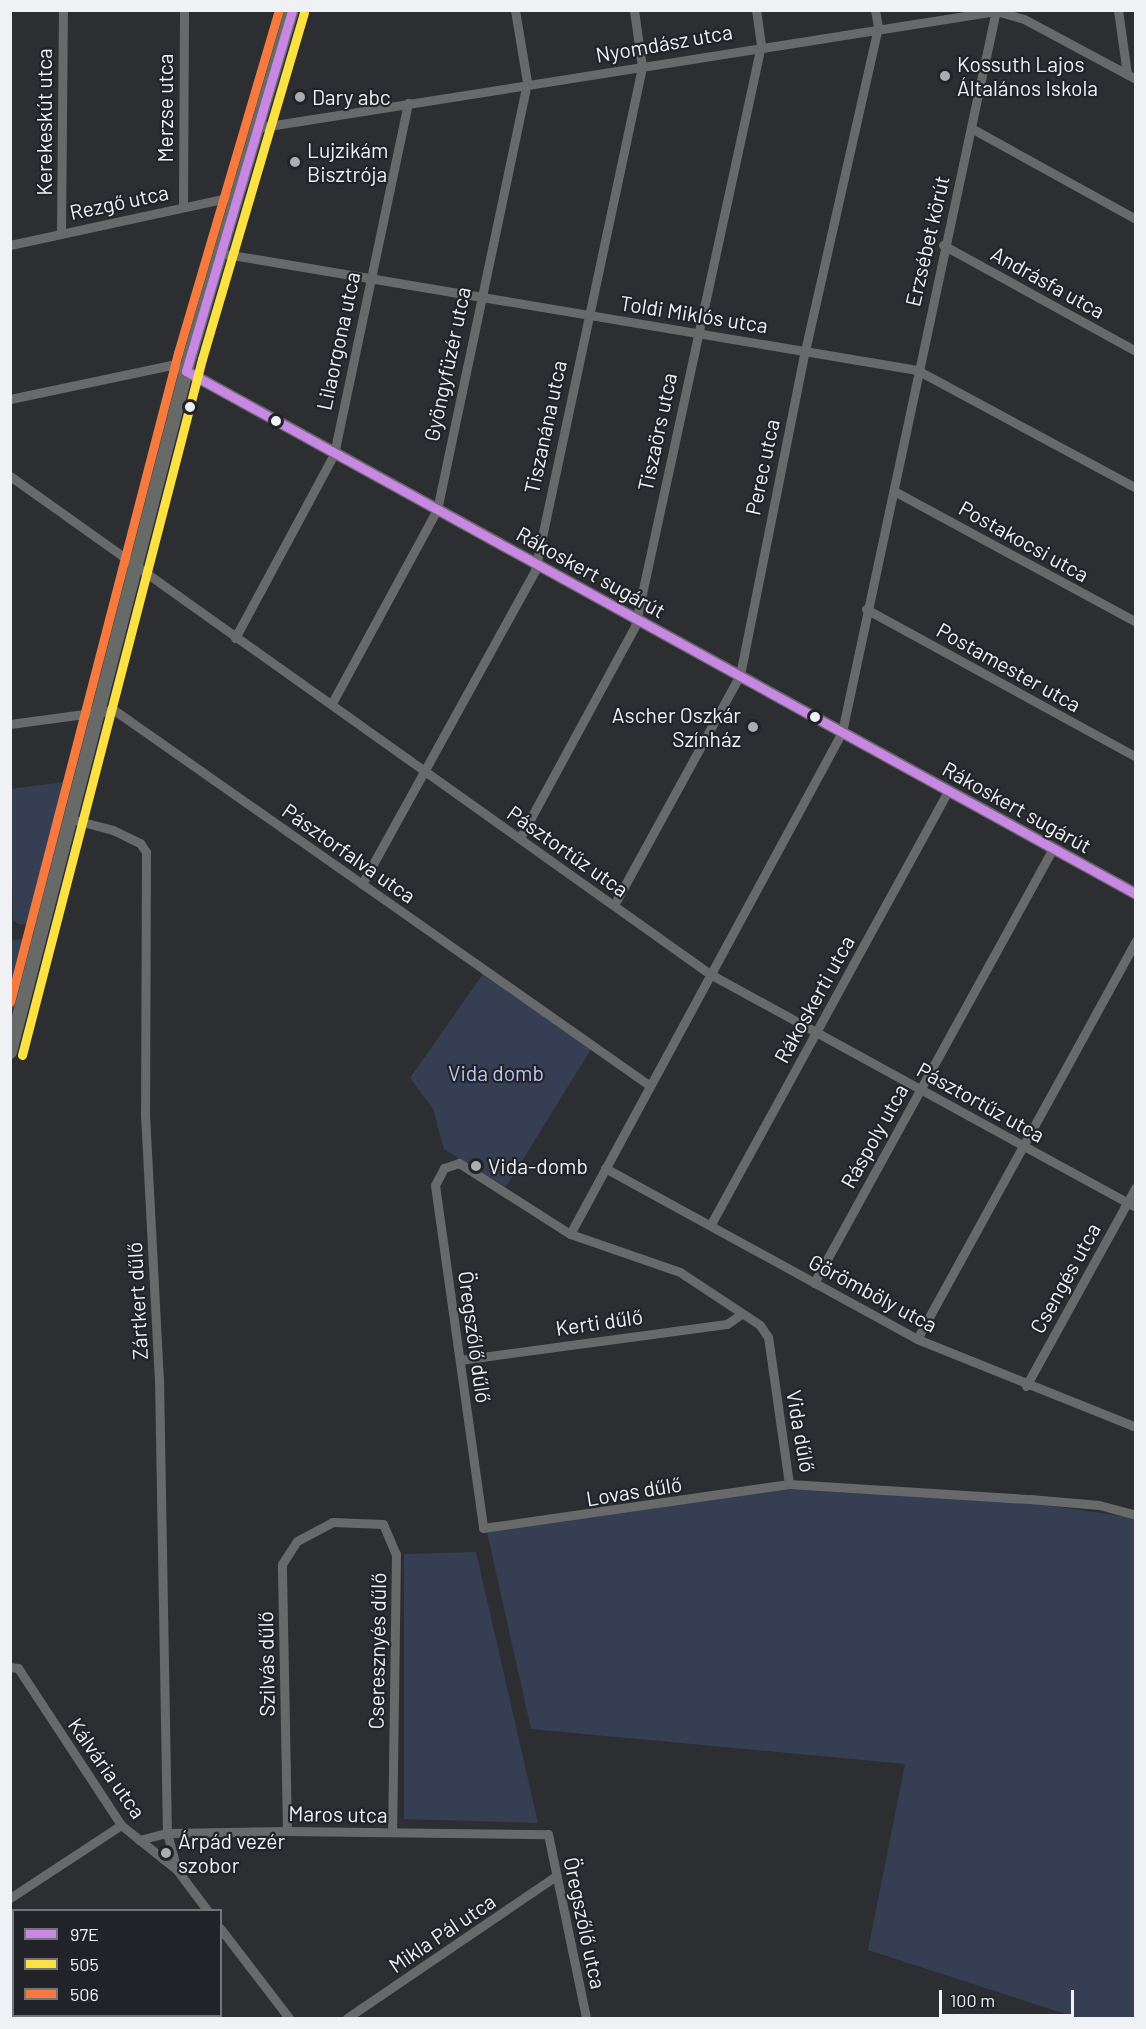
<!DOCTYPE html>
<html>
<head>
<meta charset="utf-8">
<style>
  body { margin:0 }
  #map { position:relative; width:1146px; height:2029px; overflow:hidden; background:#2c2e31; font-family:Barlow,sans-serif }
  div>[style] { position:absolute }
  .green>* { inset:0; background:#363e54 }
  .minor>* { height:9px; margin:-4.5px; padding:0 4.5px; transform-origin:4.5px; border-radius:4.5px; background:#68696b }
  .tertiary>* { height:12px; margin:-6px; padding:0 6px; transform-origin:6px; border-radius:6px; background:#68696b }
  .secondary>* { height:14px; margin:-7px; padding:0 7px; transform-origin:7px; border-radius:7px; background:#686a68 }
  .bus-1>* { height:9px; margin:-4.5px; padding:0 4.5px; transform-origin:4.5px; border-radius:4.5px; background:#c787e3 }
  .bus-2>* { height:9px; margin:-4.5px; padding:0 4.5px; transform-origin:4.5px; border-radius:4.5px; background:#fbe143 }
  .bus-3>* { height:9px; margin:-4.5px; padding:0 4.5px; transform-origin:4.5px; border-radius:4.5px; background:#f6793e }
  .dots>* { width:16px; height:16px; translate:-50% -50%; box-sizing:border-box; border:3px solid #212328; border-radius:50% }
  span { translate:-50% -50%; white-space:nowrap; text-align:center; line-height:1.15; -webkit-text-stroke:4.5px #212328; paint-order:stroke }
  .street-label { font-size:21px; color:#f0f1f4 }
  .poi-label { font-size:21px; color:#f0f1f4 }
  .left { translate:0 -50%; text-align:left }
  .right { translate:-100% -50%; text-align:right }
  .park-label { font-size:21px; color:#bac7f2 }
  .frame { position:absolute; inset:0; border:12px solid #f0f1f4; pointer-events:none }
  .legend { position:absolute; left:12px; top:1909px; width:210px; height:108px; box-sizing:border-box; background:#212328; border:2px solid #74757a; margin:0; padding:8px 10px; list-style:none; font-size:18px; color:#f0f1f4 }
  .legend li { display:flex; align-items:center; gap:12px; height:30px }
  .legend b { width:30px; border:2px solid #74757a }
  .scale { position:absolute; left:939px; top:1990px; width:135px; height:27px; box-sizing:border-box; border:3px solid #f0f1f4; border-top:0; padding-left:8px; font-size:18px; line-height:21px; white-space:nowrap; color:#f0f1f4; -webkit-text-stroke:4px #212328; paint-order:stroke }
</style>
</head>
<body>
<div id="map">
  <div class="green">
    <div style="clip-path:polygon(71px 781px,59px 807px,63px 819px,36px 926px,18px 924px,13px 920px,10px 789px)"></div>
    <div style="clip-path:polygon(33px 938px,11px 1023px,11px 940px)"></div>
    <div style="clip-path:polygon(483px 974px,591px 1049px,506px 1187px,444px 1149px,433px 1109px,410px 1078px)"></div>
    <div style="clip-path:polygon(782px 1489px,963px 1493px,1135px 1518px,1135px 2018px,1078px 2018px,868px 1950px,905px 1764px,531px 1729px,487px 1532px)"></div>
    <div style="clip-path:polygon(476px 1552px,538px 1823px,404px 1819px,404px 1554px)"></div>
  </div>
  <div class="minor">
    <div style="left:1118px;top:10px;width:65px;rotate:82deg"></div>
    <div style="left:256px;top:128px;width:749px;rotate:-8.98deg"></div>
    <div style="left:996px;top:11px;width:29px;rotate:16deg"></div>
    <div style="left:1024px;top:19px;width:127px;rotate:28.2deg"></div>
    <div style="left:971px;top:128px;width:188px;rotate:28.9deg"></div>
    <div style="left:183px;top:206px;width:196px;rotate:-89.7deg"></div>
    <div style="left:61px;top:233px;width:223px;rotate:-89.5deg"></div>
    <div style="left:10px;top:245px;width:231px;rotate:-12.2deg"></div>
    <div style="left:943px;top:245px;width:220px;rotate:28.8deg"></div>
    <div style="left:220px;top:253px;width:707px;rotate:9.53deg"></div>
    <div style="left:917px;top:370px;width:249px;rotate:28.3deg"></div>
    <div style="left:10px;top:399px;width:165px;rotate:-11.9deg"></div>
    <div style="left:171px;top:365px;width:16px;rotate:22deg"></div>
    <div style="left:10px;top:476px;width:859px;rotate:35.43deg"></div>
    <div style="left:710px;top:974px;width:486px;rotate:28.7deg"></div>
    <div style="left:894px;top:491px;width:275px;rotate:28.4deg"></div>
    <div style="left:866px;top:609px;width:308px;rotate:28.7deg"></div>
    <div style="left:235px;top:638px;width:209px;rotate:-61.7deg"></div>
    <div style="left:334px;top:454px;width:359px;rotate:-78.1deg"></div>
    <div style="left:332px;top:703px;width:220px;rotate:-61.5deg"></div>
    <div style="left:437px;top:510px;width:437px;rotate:-78.1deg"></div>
    <div style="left:527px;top:82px;width:73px;rotate:-99.5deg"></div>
    <div style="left:10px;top:724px;width:105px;rotate:-7.7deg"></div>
    <div style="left:114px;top:710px;width:653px;rotate:35.03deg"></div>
    <div style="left:71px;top:819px;width:43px;rotate:14.7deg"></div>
    <div style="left:113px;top:830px;width:30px;rotate:26deg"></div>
    <div style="left:140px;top:843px;width:11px;rotate:56deg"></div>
    <div style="left:146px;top:852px;width:262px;rotate:90.2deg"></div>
    <div style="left:145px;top:1114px;width:264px;rotate:87deg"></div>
    <div style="left:159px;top:1378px;width:455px;rotate:89deg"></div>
    <div style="left:167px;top:1833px;width:38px;rotate:75deg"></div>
    <div style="left:520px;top:838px;width:241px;rotate:-61.5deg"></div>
    <div style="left:635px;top:626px;width:595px;rotate:-77.76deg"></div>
    <div style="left:761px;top:45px;width:35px;rotate:-98deg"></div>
    <div style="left:362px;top:884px;width:359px;rotate:-61.1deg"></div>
    <div style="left:535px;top:570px;width:514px;rotate:-77.99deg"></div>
    <div style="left:642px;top:67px;width:58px;rotate:-98deg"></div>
    <div style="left:614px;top:905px;width:262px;rotate:-61.3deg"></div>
    <div style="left:740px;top:675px;width:330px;rotate:-78.7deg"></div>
    <div style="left:805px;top:351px;width:332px;rotate:-77.3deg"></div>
    <div style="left:878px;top:27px;width:17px;rotate:-100deg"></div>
    <div style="left:605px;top:1168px;width:356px;rotate:28.7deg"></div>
    <div style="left:917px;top:1339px;width:236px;rotate:21.9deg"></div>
    <div style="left:711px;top:1224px;width:494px;rotate:-61.3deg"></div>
    <div style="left:570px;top:1234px;width:571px;rotate:-61.55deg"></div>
    <div style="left:842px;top:732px;width:738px;rotate:-77.96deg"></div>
    <div style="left:814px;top:1283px;width:495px;rotate:-61.2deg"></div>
    <div style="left:917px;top:1339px;width:455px;rotate:-61.2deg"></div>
    <div style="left:460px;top:1360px;width:269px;rotate:-7.7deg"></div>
    <div style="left:727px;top:1324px;width:16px;rotate:-35deg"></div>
    <div style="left:1026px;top:1386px;width:227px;rotate:-61.1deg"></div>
    <div style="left:789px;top:1484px;width:148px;rotate:-98.1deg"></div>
    <div style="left:768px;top:1337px;width:14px;rotate:-124deg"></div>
    <div style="left:760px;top:1325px;width:96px;rotate:-146.5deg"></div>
    <div style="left:680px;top:1272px;width:116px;rotate:-160.9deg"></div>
    <div style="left:570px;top:1234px;width:132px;rotate:-147.4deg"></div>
    <div style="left:459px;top:1163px;width:16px;rotate:162deg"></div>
    <div style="left:444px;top:1168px;width:19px;rotate:118deg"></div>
    <div style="left:435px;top:1185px;width:346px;rotate:82deg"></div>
    <div style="left:483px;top:1528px;width:309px;rotate:-8.2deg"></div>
    <div style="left:789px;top:1484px;width:241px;rotate:3.6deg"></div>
    <div style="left:1030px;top:1499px;width:69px;rotate:5deg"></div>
    <div style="left:1099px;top:1505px;width:38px;rotate:15deg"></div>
    <div style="left:10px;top:1667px;width:8px;rotate:7deg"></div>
    <div style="left:18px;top:1668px;width:188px;rotate:56.7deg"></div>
    <div style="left:121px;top:1825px;width:72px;rotate:38.8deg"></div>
    <div style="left:177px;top:1870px;width:50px;rotate:53.1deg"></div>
    <div style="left:287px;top:1831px;width:267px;rotate:-91.1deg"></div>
    <div style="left:282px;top:1564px;width:27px;rotate:-57deg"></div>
    <div style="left:297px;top:1541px;width:40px;rotate:-28deg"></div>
    <div style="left:332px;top:1522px;width:51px;rotate:2.2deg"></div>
    <div style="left:383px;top:1524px;width:33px;rotate:67deg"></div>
    <div style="left:396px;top:1554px;width:278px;rotate:90.8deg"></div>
    <div style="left:139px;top:1840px;width:29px;rotate:-14deg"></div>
    <div style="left:167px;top:1833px;width:120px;rotate:-1deg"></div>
    <div style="left:287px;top:1831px;width:261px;rotate:0.7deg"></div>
    <div style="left:548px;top:1834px;width:188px;rotate:78.3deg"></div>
    <div style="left:10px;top:1898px;width:133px;rotate:-33.3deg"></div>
    <div style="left:220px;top:1928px;width:113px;rotate:52.5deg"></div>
    <div style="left:80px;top:2018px;width:5px;rotate:-22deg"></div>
    <div style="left:347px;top:2018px;width:253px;rotate:-34.2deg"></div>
  </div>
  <div class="tertiary">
    <div style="left:186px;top:371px;width:1084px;rotate:28.83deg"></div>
  </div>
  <div class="secondary">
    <div style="left:10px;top:1052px;width:719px;rotate:-75.5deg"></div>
    <div style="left:190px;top:356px;width:361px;rotate:-73.6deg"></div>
  </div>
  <div class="bus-1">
    <div style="left:186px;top:371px;width:1084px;rotate:28.83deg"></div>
    <div style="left:186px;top:371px;width:376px;rotate:-73.6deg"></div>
  </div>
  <div class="bus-2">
    <div style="left:22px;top:1055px;width:719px;rotate:-75.5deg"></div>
    <div style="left:202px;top:359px;width:361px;rotate:-73.6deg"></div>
  </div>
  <div class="bus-3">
    <div style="left:10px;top:1002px;width:670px;rotate:-75.49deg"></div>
    <div style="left:178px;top:353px;width:358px;rotate:-73.6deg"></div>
  </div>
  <div class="dots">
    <div style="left:945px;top:76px;background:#abadb0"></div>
    <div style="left:300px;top:97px;background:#abadb0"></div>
    <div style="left:295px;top:162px;background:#abadb0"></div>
    <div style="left:190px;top:407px;background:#f0f1f4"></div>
    <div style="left:276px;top:421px;background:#f0f1f4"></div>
    <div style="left:815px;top:717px;background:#f0f1f4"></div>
    <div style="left:753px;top:727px;background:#abadb0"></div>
    <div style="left:476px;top:1166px;background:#abadb0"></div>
    <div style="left:166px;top:1853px;background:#abadb0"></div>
  </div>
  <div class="street-label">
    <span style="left:664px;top:43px;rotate:-10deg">Nyomdász utca</span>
    <span style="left:165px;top:108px;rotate:-90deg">Merzse utca</span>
    <span style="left:44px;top:122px;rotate:-90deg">Kerekeskút utca</span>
    <span style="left:119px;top:202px;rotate:-12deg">Rezgő utca</span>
    <span style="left:927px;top:241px;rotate:-77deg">Erzsébet körút</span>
    <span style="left:1048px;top:282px;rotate:29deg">Andrásfa utca</span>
    <span style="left:694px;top:314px;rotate:9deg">Toldi Miklós utca</span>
    <span style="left:338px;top:341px;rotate:-78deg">Lilaorgona utca</span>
    <span style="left:447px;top:364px;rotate:-78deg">Gyöngyfüzér utca</span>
    <span style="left:545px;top:427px;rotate:-78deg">Tiszanána utca</span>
    <span style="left:657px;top:432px;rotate:-78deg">Tiszaörs utca</span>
    <span style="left:762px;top:467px;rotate:-78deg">Perec utca</span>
    <span style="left:1024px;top:541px;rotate:29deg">Postakocsi utca</span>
    <span style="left:591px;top:572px;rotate:29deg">Rákoskert sugárút</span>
    <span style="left:1009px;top:667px;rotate:29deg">Postamester utca</span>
    <span style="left:1017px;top:807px;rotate:29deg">Rákoskert sugárút</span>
    <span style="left:568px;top:851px;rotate:35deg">Pásztortűz utca</span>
    <span style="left:349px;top:853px;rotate:35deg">Pásztorfalva utca</span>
    <span style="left:814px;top:999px;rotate:-61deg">Rákoskerti utca</span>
    <span style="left:981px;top:1102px;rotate:29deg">Pásztortűz utca</span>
    <span style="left:874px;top:1136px;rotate:-61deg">Ráspoly utca</span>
    <span style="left:1065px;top:1278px;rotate:-61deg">Csengés utca</span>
    <span style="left:873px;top:1293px;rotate:28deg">Görömböly utca</span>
    <span style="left:137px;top:1301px;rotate:-93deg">Zártkert dűlő</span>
    <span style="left:599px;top:1322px;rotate:-8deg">Kerti dűlő</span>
    <span style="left:475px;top:1337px;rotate:82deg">Öregszőlő dűlő</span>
    <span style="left:801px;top:1431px;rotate:80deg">Vida dűlő</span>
    <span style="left:634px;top:1491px;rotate:-9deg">Lovas dűlő</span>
    <span style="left:377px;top:1651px;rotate:-89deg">Cseresznyés dűlő</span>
    <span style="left:266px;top:1664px;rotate:-91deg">Szilvás dűlő</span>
    <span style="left:107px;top:1768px;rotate:55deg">Kálvária utca</span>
    <span style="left:338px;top:1814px;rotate:1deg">Maros utca</span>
    <span style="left:585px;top:1923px;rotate:78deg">Öregszőlő utca</span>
    <span style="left:442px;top:1933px;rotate:-34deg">Mikla Pál utca</span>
  </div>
  <div class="poi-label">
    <span class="left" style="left:957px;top:76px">Kossuth Lajos<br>Általános Iskola</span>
    <span class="left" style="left:312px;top:97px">Dary abc</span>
    <span class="left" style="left:307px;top:162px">Lujzikám<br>Bisztrója</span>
    <span class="right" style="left:741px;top:727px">Ascher Oszkár<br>Színház</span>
    <span class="left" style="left:488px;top:1166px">Vida-domb</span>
    <span class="left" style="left:178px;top:1853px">Árpád vezér<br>szobor</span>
  </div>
  <div class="park-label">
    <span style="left:496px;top:1073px">Vida domb</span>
  </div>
  <div class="frame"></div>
  <ul class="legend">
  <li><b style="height:8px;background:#c787e3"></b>97E</li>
  <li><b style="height:8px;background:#fbe143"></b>505</li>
  <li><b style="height:8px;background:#f6793e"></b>506</li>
  </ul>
  <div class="scale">100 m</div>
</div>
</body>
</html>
